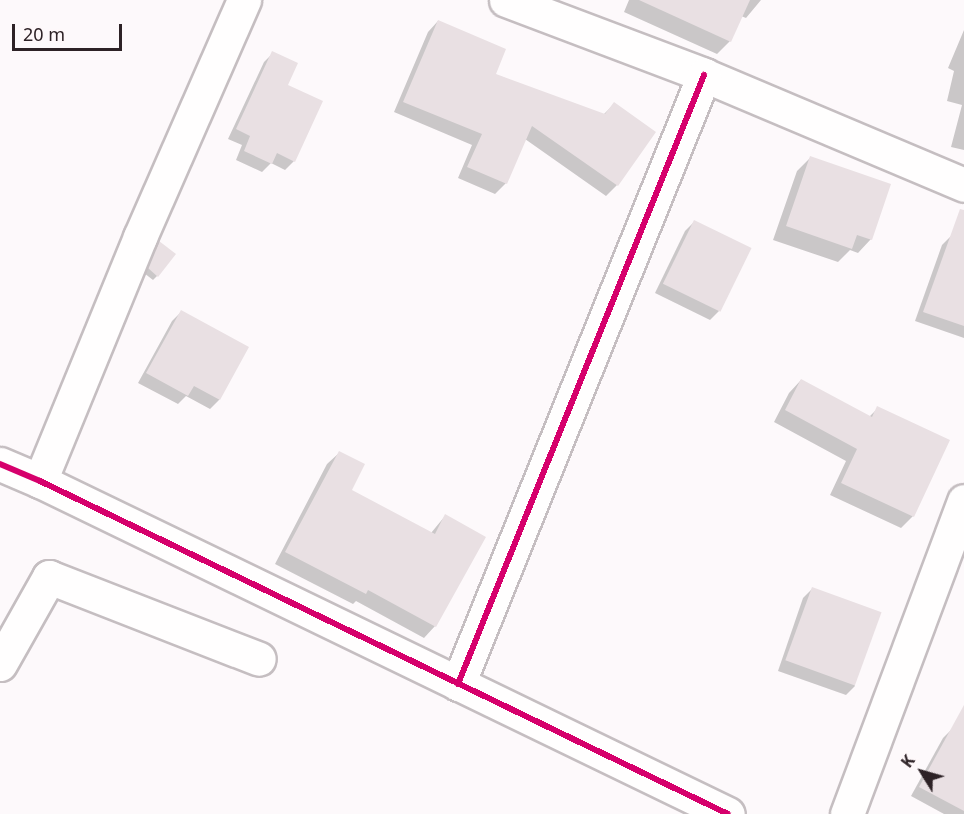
<!DOCTYPE html>
<html>
<head>
<meta charset="utf-8">
<style>
  body { margin:0 }
  #map { position:relative; width:964px; height:814px; overflow:hidden; background:#fdf9fb; font-family:"Noto Sans",sans-serif }
  div>[style] { position:absolute }
  .shadow>* { inset:0; background:#0003 }
  .building>* { inset:0; background:#e9e0e3; transform-origin:0 0 }
  .roads { filter:drop-shadow(2px 0 #c5bec1) drop-shadow(-2px 0 #c5bec1) drop-shadow(0 2px #c5bec1) drop-shadow(0 -2px #c5bec1) }
  .street>* { height:33px; margin:-16.5px; padding:0 16.5px; transform-origin:16.5px; border-radius:16.5px; background:#fffefe }
  .cycleway>* { height:6px; margin:-3px; padding:0 3px; transform-origin:3px; border-radius:3px; background:#d6006c }
  span { translate:-50% -50%; white-space:nowrap; text-align:center; line-height:1.15; -webkit-text-stroke:4.5px #fef8fa; paint-order:stroke }
  .north { position:absolute; left:892px; top:742px; width:60px; height:60px; -webkit-text-stroke:4px #fef8fa; paint-order:stroke; rotate:307deg; font-size:16px; font-weight:700; line-height:24px; text-align:center; color:#2d2226 }
  .north::after { content:''; display:block; margin:auto; width:21px; height:27px; background:#2d2226; clip-path:polygon(50% 0,100% 100%,50% 72%,0 100%) }
  .scale { position:absolute; left:12px; top:24px; width:110px; height:27px; box-sizing:border-box; border:3px solid #2d2226; border-top:0; padding-left:8px; font-size:18px; line-height:21px; white-space:nowrap; color:#2d2226; -webkit-text-stroke:4px #fef8fa; paint-order:stroke }
</style>
</head>
<body>
<div id="map">
  <div class="shadow">
    <div style="clip-path:polygon(629px 0,761px 0,746px 18px,741px 16px,730px 41px,717px 54px,624px 12px)"></div>
    <div style="clip-path:polygon(438px 21px,494px 74px,603px 115px,614px 104px,617px 185px,606px 196px,525px 139px,506px 183px,495px 194px,458px 178px,472px 145px,394px 112px,428px 32px)"></div>
    <div style="clip-path:polygon(964px 30px,964px 150px,951px 147px,962px 105px,947px 101px,954px 71px,948px 68px)"></div>
    <div style="clip-path:polygon(273px 53px,286px 86px,294px 161px,285px 170px,271px 163px,262px 172px,236px 160px,242px 145px,228px 139px,264px 62px)"></div>
    <div style="clip-path:polygon(810px 158px,871px 239px,858px 253px,850px 250px,838px 262px,773px 240px,797px 171px)"></div>
    <div style="clip-path:polygon(694px 222px,719px 311px,710px 320px,655px 293px,685px 231px)"></div>
    <div style="clip-path:polygon(951px 236px,964px 240px,964px 338px,915px 321px,942px 245px)"></div>
    <div style="clip-path:polygon(159px 243px,157px 276px,153px 280px,144px 273px)"></div>
    <div style="clip-path:polygon(181px 312px,247px 348px,219px 400px,210px 409px,186px 396px,178px 404px,138px 383px,172px 321px)"></div>
    <div style="clip-path:polygon(801px 380px,869px 417px,878px 408px,913px 516px,901px 528px,830px 495px,846px 461px,774px 422px,789px 393px)"></div>
    <div style="clip-path:polygon(339px 453px,350px 491px,431px 533px,445px 516px,435px 626px,424px 638px,356px 601px,353px 604px,275px 564px,327px 464px)"></div>
    <div style="clip-path:polygon(812px 589px,855px 686px,846px 695px,778px 671px,803px 598px)"></div>
    <div style="clip-path:polygon(952px 729px,964px 735px,964px 814px,944px 814px,911px 796px,943px 738px)"></div>
  </div>
  <div class="building">
    <div style="clip-path:polygon(639px 0,750px 0,731px 42px)"></div>
    <div style="clip-path:polygon(438px 20px,506px 49px,496px 74px,605px 114px,614px 102px,656px 132px,618px 186px,532px 126px,507px 184px,467px 167px,482px 134px,403px 102px)"></div>
    <div style="clip-path:polygon(272px 51px,298px 63px,288px 85px,323px 101px,295px 162px,277px 153px,272px 164px,244px 151px,250px 136px,236px 129px)"></div>
    <div style="clip-path:polygon(810px 156px,891px 184px,872px 240px,857px 235px,852px 249px,786px 226px)"></div>
    <div style="clip-path:polygon(960px 209px,964px 210px,964px 326px,923px 312px)"></div>
    <div style="left:694px;top:220px;width:64px;height:71px;rotate:26deg"></div>
    <div style="clip-path:polygon(159px 241px,176px 254px,158px 277px,148px 268px)"></div>
    <div style="clip-path:polygon(181px 310px,249px 347px,220px 400px,194px 386px,188px 396px,146px 373px)"></div>
    <div style="clip-path:polygon(801px 379px,872px 417px,877px 406px,950px 440px,914px 517px,841px 483px,857px 449px,785px 410px)"></div>
    <div style="clip-path:polygon(339px 451px,365px 464px,352px 490px,435px 534px,445px 514px,486px 537px,436px 627px,368px 590px,366px 594px,285px 552px)"></div>
    <div style="left:812px;top:587px;width:74px;height:78px;rotate:20deg"></div>
    <div style="clip-path:polygon(964px 705px,964px 811px,919px 787px)"></div>
  </div>
  <div class="roads">
    <div class="street">
      <div style="left:506px;top:0;width:212px;rotate:20.7deg"></div>
      <div style="left:704px;top:75px;width:282px;rotate:22.9deg"></div>
      <div style="left:0;top:464px;width:43px;rotate:23deg"></div>
      <div style="left:40px;top:481px;width:764px;rotate:25.83deg"></div>
      <div style="left:40px;top:481px;width:264px;rotate:-67.7deg"></div>
      <div style="left:140px;top:237px;width:259px;rotate:-66.3deg"></div>
      <div style="left:0;top:664px;width:100px;rotate:-60.6deg"></div>
      <div style="left:49px;top:577px;width:225px;rotate:21.3deg"></div>
      <div style="left:458px;top:684px;width:657px;rotate:-68deg"></div>
      <div style="left:847px;top:814px;width:334px;rotate:-69.5deg"></div>
    </div>
  </div>
  <div class="cycleway">
    <div style="left:0;top:464px;width:43px;rotate:23deg"></div>
    <div style="left:40px;top:481px;width:764px;rotate:25.83deg"></div>
    <div style="left:458px;top:684px;width:657px;rotate:-68deg"></div>
  </div>
  <div class="north">K</div>
  <div class="scale">20 m</div>
</div>
</body>
</html>
